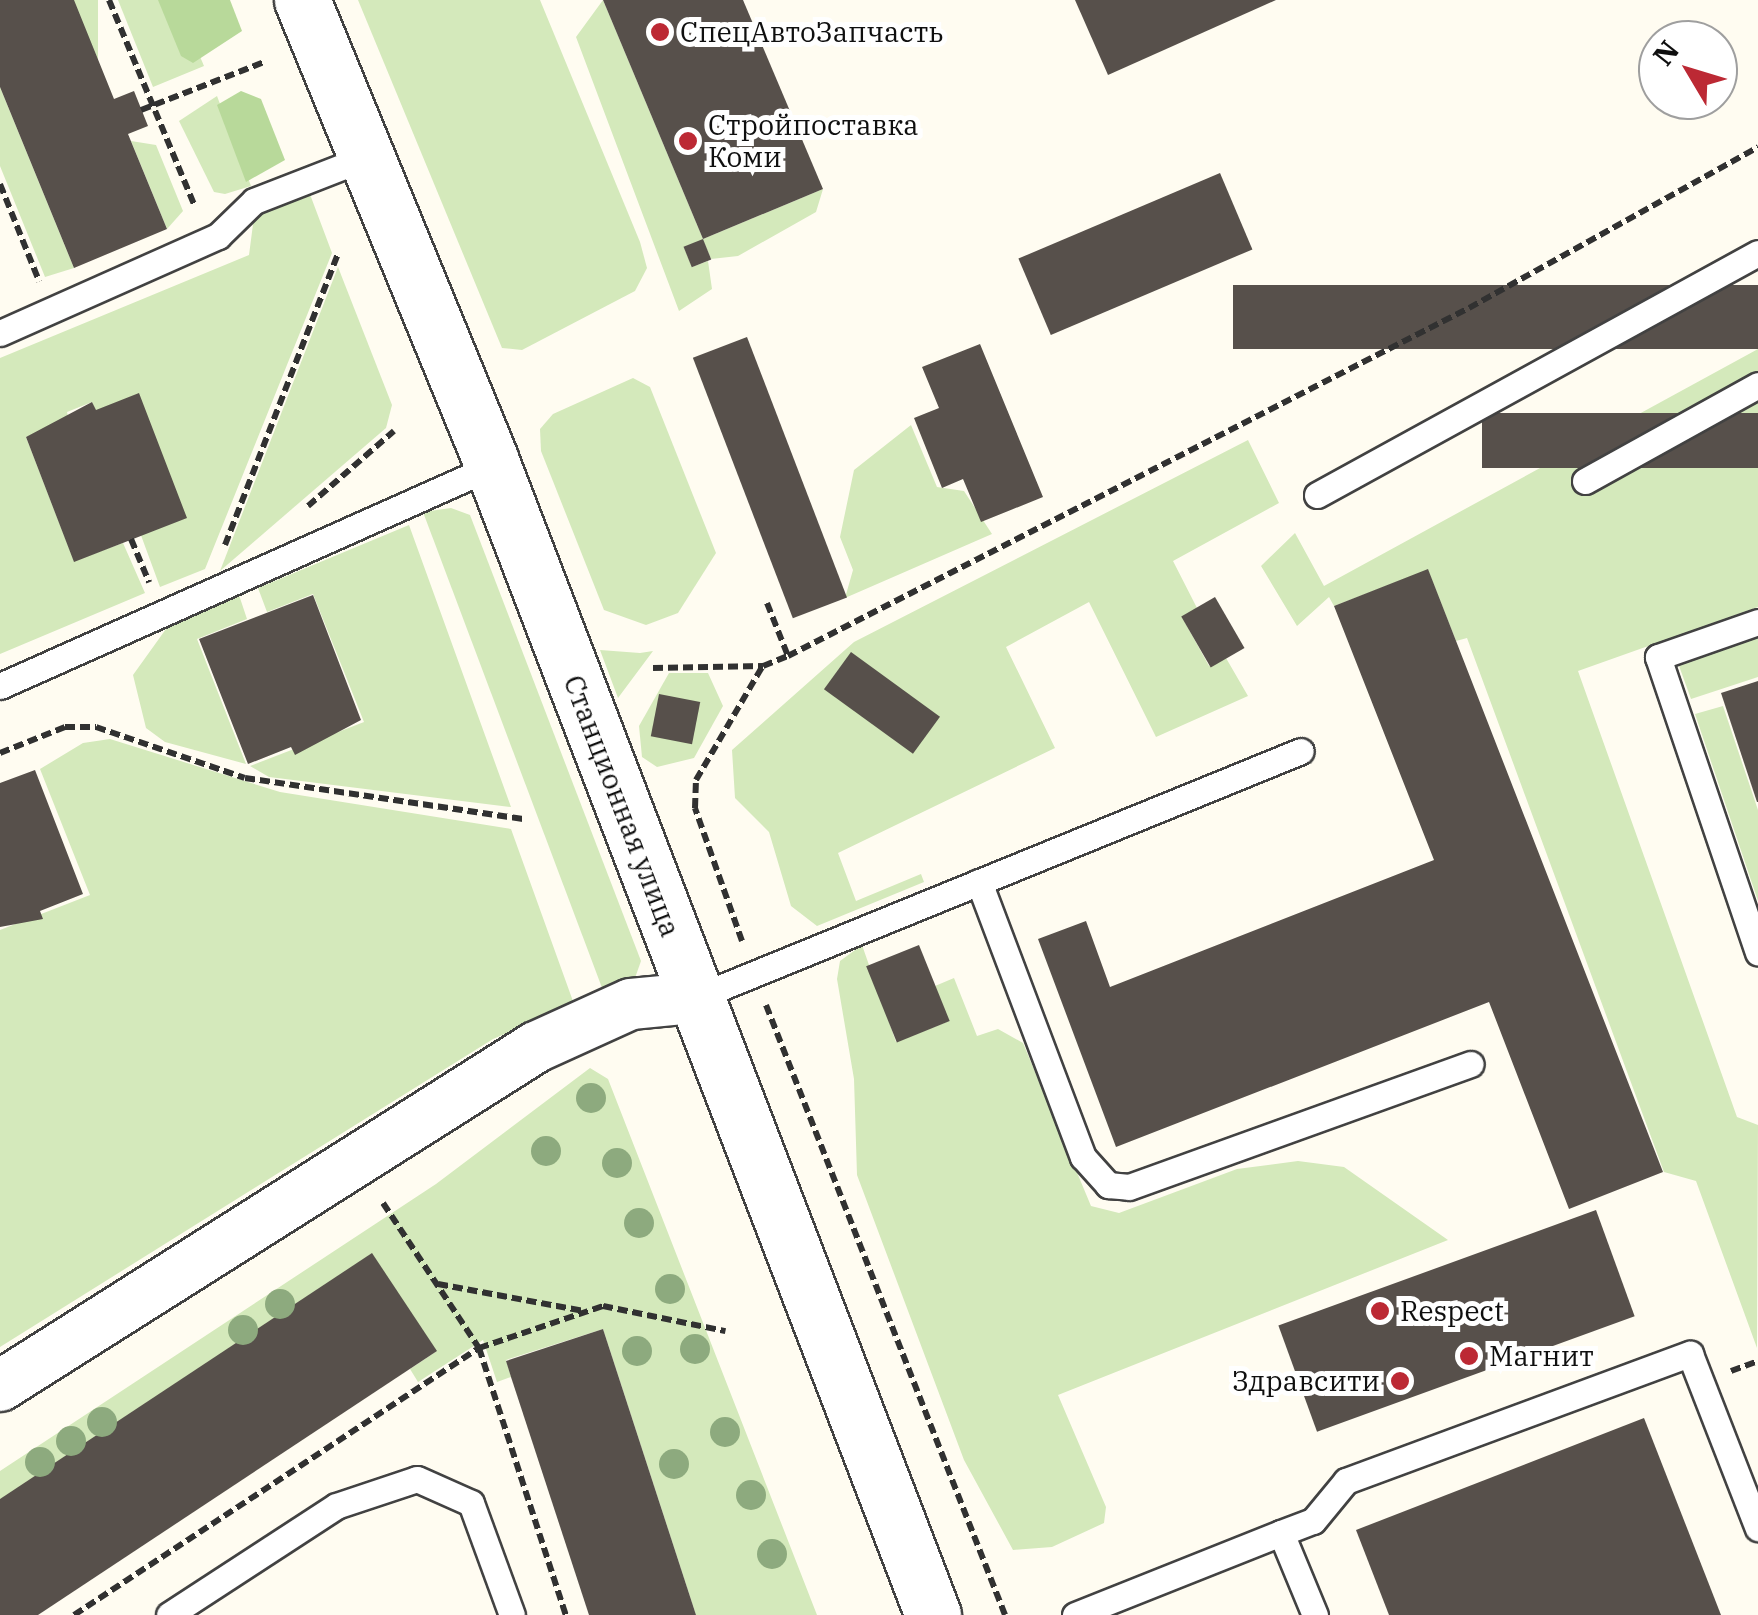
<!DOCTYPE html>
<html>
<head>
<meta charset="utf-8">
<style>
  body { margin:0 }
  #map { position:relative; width:1758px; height:1615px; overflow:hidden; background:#fffcf1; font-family:"IBM Plex Serif",serif }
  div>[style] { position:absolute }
  .green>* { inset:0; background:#d4e9bb; transform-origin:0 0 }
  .forest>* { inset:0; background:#b8d99a }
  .building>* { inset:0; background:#57504b; transform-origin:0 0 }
  .path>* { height:6px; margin-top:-3px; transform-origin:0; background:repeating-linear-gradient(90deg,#313131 0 10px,transparent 0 15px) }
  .roads { filter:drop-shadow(2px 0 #424242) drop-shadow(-2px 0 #424242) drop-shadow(0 2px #424242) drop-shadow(0 -2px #424242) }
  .service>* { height:25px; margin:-12.5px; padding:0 12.5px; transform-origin:12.5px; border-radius:12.5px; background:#fff }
  .minor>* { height:50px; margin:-25px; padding:0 25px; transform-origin:25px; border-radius:25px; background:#fff }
  .tertiary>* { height:55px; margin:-27.5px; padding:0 27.5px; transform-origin:27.5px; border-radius:27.5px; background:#fff }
  .trees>* { width:30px; height:30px; margin:-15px; border-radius:50%; background:#8daa7e }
  .dots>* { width:28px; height:28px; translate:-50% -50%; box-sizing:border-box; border:5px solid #fff; border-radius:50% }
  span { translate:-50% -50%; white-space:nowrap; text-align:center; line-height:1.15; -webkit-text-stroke:10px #fff; paint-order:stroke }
  .poi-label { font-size:28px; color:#0f0f0f }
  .left { translate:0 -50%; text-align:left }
  .right { translate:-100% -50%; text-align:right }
  .street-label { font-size:28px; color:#0f0f0f }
  .north { position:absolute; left:1638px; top:20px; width:100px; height:100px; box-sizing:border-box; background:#fff; border:2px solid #9f9f9f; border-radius:50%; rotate:308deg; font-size:28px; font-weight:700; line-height:40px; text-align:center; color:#0f0f0f }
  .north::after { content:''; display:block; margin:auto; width:35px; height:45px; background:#bc2934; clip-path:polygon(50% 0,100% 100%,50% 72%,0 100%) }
</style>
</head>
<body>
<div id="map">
  <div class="green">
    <div style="left:74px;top:0;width:24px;height:98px"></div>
    <div style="clip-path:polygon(118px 0,176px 0,204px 66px,153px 87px)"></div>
    <div style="clip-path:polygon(358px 0,540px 0,640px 242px,647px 268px,635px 291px,522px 350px,502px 348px)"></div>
    <div style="clip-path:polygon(603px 0,703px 239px,823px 189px,816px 212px,738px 256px,711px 259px,703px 240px,684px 247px,692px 267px,708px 261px,712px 289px,679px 311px,576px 37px)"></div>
    <div style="clip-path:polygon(0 87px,74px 268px,45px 277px,0 166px)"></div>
    <div style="clip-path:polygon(217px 96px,251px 186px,225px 194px,214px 192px,179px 121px)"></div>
    <div style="clip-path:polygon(131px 141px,156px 145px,183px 211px,167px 229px)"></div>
    <div style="clip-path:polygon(308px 189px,332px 253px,205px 569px,160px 587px,92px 402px,67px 412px,69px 420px,26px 437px,74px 561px,123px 543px,145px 593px,0 654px,0 358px,249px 255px,255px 209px)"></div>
    <div style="clip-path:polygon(338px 267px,392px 405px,386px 428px,220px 571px)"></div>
    <div style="clip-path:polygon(1758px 349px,1758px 607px,1578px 671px,1737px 1117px,1758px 1125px,1757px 1348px,1696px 1181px,1664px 1172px,1467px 638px,1456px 641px,1428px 570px,1334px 606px,1329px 597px,1297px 626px,1261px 566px,1295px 533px,1324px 586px)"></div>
    <div style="clip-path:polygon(633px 378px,650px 387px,716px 553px,678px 613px,646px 625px,604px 610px,541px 451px,540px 429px,553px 414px)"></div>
    <div style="clip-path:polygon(911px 425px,937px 487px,964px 491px,992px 534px,845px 598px,853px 570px,840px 537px,854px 470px)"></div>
    <div style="clip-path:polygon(1248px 440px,1279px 503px,1173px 561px,1197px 608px,1182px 617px,1209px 666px,1226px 658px,1248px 696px,1156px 737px,1089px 602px,1006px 647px,1055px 748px,838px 853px,856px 901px,921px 874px,924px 882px,817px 926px,791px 906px,769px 832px,735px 798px,732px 750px,854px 642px)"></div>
    <div style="clip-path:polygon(451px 508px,470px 515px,641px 961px,630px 992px,607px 1001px,423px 512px)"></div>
    <div style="clip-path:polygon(409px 525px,511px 807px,269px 777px,250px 766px,364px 722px,313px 594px,267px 612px,258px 588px)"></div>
    <div style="clip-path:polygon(239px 595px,247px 619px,197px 639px,246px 764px,165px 742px,146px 728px,133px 675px,171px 622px)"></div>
    <div style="clip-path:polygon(1758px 636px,1758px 677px,1691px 699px,1678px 663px)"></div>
    <div style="clip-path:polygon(600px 650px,640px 653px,653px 651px,618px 698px)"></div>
    <div style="clip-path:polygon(669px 673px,708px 673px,723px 706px,694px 758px,657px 767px,642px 757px,639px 726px)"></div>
    <div style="clip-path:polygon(1723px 706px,1758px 810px,1758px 901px,1695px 714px)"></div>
    <div style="clip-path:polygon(110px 739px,280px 792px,511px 829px,574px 1004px,493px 1039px,0 1347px,0 930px,90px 895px,40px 769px,83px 743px)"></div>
    <div style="clip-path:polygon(862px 945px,896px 1042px,949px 1021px,935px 986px,954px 978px,977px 1036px,998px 1029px,1023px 1043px,1091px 1206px,1119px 1213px,1237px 1169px,1298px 1161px,1344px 1167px,1448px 1240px,1058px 1395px,1106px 1507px,1104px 1523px,1052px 1547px,1013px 1550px,964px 1460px,857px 1175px,854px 1079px,837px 979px,840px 961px)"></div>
    <div style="clip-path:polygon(590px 1068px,608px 1079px,817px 1615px,696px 1615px,603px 1329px,506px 1360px,511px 1377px,497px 1382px,483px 1340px,418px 1382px,410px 1369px,437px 1351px,0 1499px,0 1471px,436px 1184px)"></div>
  </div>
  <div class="forest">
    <div style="clip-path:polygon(158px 0,230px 0,242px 31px,193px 63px,181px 56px)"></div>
    <div style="clip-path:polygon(241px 91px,261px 99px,285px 160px,246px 182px,217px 105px)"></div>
  </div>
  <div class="building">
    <div style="clip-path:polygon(0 0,74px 0,114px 99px,134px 91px,148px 126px,128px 134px,167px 229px,74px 268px,0 87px)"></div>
    <div style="clip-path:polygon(603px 0,743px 0,823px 189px,703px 239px)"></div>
    <div style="clip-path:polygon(1075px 0,1276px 0,1108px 75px)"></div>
    <div style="left:1220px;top:173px;width:83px;height:219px;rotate:67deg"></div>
    <div style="left:703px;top:239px;width:22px;height:21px;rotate:68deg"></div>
    <div style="left:1758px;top:285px;width:64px;height:525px;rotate:90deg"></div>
    <div style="left:747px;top:337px;width:279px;height:58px;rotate:69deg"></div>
    <div style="clip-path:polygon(980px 344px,1043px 497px,981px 522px,963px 479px,942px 488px,914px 418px,939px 408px,922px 367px)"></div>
    <div style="clip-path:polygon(139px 393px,187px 518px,74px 562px,26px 437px,92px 402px,96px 410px)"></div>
    <div style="left:1758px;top:413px;width:55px;height:276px;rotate:90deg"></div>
    <div style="clip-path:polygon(1428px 569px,1663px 1172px,1569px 1209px,1489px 1002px,1116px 1147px,1038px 939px,1086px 921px,1110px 987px,1434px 860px,1334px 606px)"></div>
    <div style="clip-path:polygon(313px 595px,361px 720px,295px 755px,291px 747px,248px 764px,199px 639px)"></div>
    <div style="left:1215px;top:597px;width:59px;height:39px;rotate:60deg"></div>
    <div style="left:851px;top:652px;width:110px;height:46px;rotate:36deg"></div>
    <div style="clip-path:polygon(1758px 681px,1758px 802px,1757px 802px,1721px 693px)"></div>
    <div style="left:659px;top:694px;width:42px;height:43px;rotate:11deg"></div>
    <div style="clip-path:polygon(35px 770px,83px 894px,40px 911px,43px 919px,0 927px,0 783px)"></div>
    <div style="left:919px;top:945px;width:82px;height:57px;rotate:68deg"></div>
    <div style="left:1596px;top:1210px;width:113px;height:338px;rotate:70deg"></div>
    <div style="clip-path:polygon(372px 1253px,437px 1351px,38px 1615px,0 1615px,0 1499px)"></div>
    <div style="clip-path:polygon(603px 1329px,696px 1615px,589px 1615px,511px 1377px,506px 1361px)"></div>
    <div style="clip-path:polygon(1644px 1418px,1721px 1615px,1389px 1615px,1356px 1530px)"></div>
  </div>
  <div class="path">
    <div style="left:109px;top:0;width:224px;rotate:67.4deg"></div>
    <div style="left:141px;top:110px;width:132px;rotate:-21.3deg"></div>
    <div style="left:0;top:184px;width:105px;rotate:68.1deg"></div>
    <div style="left:308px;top:506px;width:114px;rotate:-41.1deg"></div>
    <div style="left:131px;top:539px;width:47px;rotate:67.3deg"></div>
    <div style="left:225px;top:545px;width:313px;rotate:-68.8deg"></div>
    <div style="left:767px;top:603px;width:57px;rotate:68.4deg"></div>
    <div style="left:653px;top:668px;width:110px;rotate:-1deg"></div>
    <div style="left:763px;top:666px;width:27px;rotate:-22deg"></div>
    <div style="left:788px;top:656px;width:765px;rotate:-27.07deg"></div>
    <div style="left:1469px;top:308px;width:331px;rotate:-29.1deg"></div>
    <div style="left:0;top:753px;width:70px;rotate:-21.8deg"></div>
    <div style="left:65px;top:727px;width:31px"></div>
    <div style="left:96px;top:727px;width:157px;rotate:18.9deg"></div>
    <div style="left:245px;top:778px;width:281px;rotate:8.4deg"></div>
    <div style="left:742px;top:941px;width:141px;rotate:-109.5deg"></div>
    <div style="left:695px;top:808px;width:28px;rotate:-88deg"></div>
    <div style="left:696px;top:780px;width:131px;rotate:-59.7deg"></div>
    <div style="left:766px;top:1005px;width:655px;rotate:68.6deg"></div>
    <div style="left:383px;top:1203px;width:174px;rotate:56.5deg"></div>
    <div style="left:479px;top:1348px;width:281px;rotate:72deg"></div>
    <div style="left:438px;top:1284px;width:147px;rotate:10.5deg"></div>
    <div style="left:1731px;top:1371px;width:29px;rotate:-20deg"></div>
    <div style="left:74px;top:1615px;width:485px;rotate:-33.4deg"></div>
    <div style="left:479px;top:1348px;width:131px;rotate:-18.7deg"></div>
    <div style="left:603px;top:1306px;width:125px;rotate:11.6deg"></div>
  </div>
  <div class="roads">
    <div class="service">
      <div style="left:0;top:333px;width:239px;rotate:-24deg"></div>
      <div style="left:218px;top:236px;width:50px;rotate:-44.2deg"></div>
      <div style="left:254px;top:201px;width:121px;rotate:-21.3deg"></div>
      <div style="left:1585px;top:481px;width:198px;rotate:-29deg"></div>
      <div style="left:1317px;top:495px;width:503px;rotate:-28.76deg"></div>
      <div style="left:1758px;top:622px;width:106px;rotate:160.7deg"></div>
      <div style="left:1658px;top:657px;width:312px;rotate:71.3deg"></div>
      <div style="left:0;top:686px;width:540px;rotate:-24.05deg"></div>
      <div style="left:979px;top:882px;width:294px;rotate:69.3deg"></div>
      <div style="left:1083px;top:1157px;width:38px;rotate:48deg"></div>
      <div style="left:1108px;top:1185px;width:21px;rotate:5deg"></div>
      <div style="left:1129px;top:1187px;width:363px;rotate:-19.8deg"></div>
      <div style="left:695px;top:998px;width:654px;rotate:-22.18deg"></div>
      <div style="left:1281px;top:1533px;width:34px;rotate:-21deg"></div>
      <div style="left:1313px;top:1521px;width:52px;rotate:-50.5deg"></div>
      <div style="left:1346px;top:1481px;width:367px;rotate:-20.3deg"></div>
      <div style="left:1690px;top:1354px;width:187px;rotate:68.7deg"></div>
      <div style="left:169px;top:1615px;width:199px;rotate:-33.1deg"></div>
      <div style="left:336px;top:1506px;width:85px;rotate:-18.4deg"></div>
      <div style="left:417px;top:1479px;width:59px;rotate:24deg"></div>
      <div style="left:471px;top:1503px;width:119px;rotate:69.9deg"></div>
      <div style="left:1075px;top:1615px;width:222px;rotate:-21.7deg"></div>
      <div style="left:1281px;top:1533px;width:89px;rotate:67.5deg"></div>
    </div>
    <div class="minor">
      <div style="left:0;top:1386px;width:634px;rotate:-32.31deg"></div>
      <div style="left:536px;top:1047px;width:104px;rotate:-24.4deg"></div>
      <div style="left:631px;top:1004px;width:64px;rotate:-5.4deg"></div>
    </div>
    <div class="tertiary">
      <div style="left:302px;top:0;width:496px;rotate:67.7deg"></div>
      <div style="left:490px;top:459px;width:1238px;rotate:69.03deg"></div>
    </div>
  </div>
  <div class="trees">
    <div style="left:591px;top:1098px"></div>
    <div style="left:546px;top:1151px"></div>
    <div style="left:617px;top:1163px"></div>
    <div style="left:639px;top:1223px"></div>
    <div style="left:670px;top:1289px"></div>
    <div style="left:280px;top:1304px"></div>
    <div style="left:243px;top:1330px"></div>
    <div style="left:695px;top:1349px"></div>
    <div style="left:637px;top:1351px"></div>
    <div style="left:102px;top:1422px"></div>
    <div style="left:725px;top:1432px"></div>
    <div style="left:71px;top:1441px"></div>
    <div style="left:40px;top:1462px"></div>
    <div style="left:674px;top:1464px"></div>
    <div style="left:751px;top:1495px"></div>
    <div style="left:772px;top:1554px"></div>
  </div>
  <div class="dots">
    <div style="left:660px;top:32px;background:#bc2934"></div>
    <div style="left:688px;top:141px;background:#bc2934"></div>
    <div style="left:1380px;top:1311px;background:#bc2934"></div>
    <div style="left:1469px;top:1356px;background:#bc2934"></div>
    <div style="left:1400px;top:1381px;background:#bc2934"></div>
  </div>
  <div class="poi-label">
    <span class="left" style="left:680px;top:32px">СпецАвтоЗапчасть</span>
    <span class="left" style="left:708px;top:141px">Стройпоставка<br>Коми</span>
    <span class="left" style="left:1400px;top:1311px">Respect</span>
    <span class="left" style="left:1489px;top:1356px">Магнит</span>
    <span class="right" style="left:1380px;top:1381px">Здравсити</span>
  </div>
  <div class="street-label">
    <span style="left:622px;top:806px;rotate:69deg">Станционная улица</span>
  </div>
  <div class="north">N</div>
</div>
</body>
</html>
